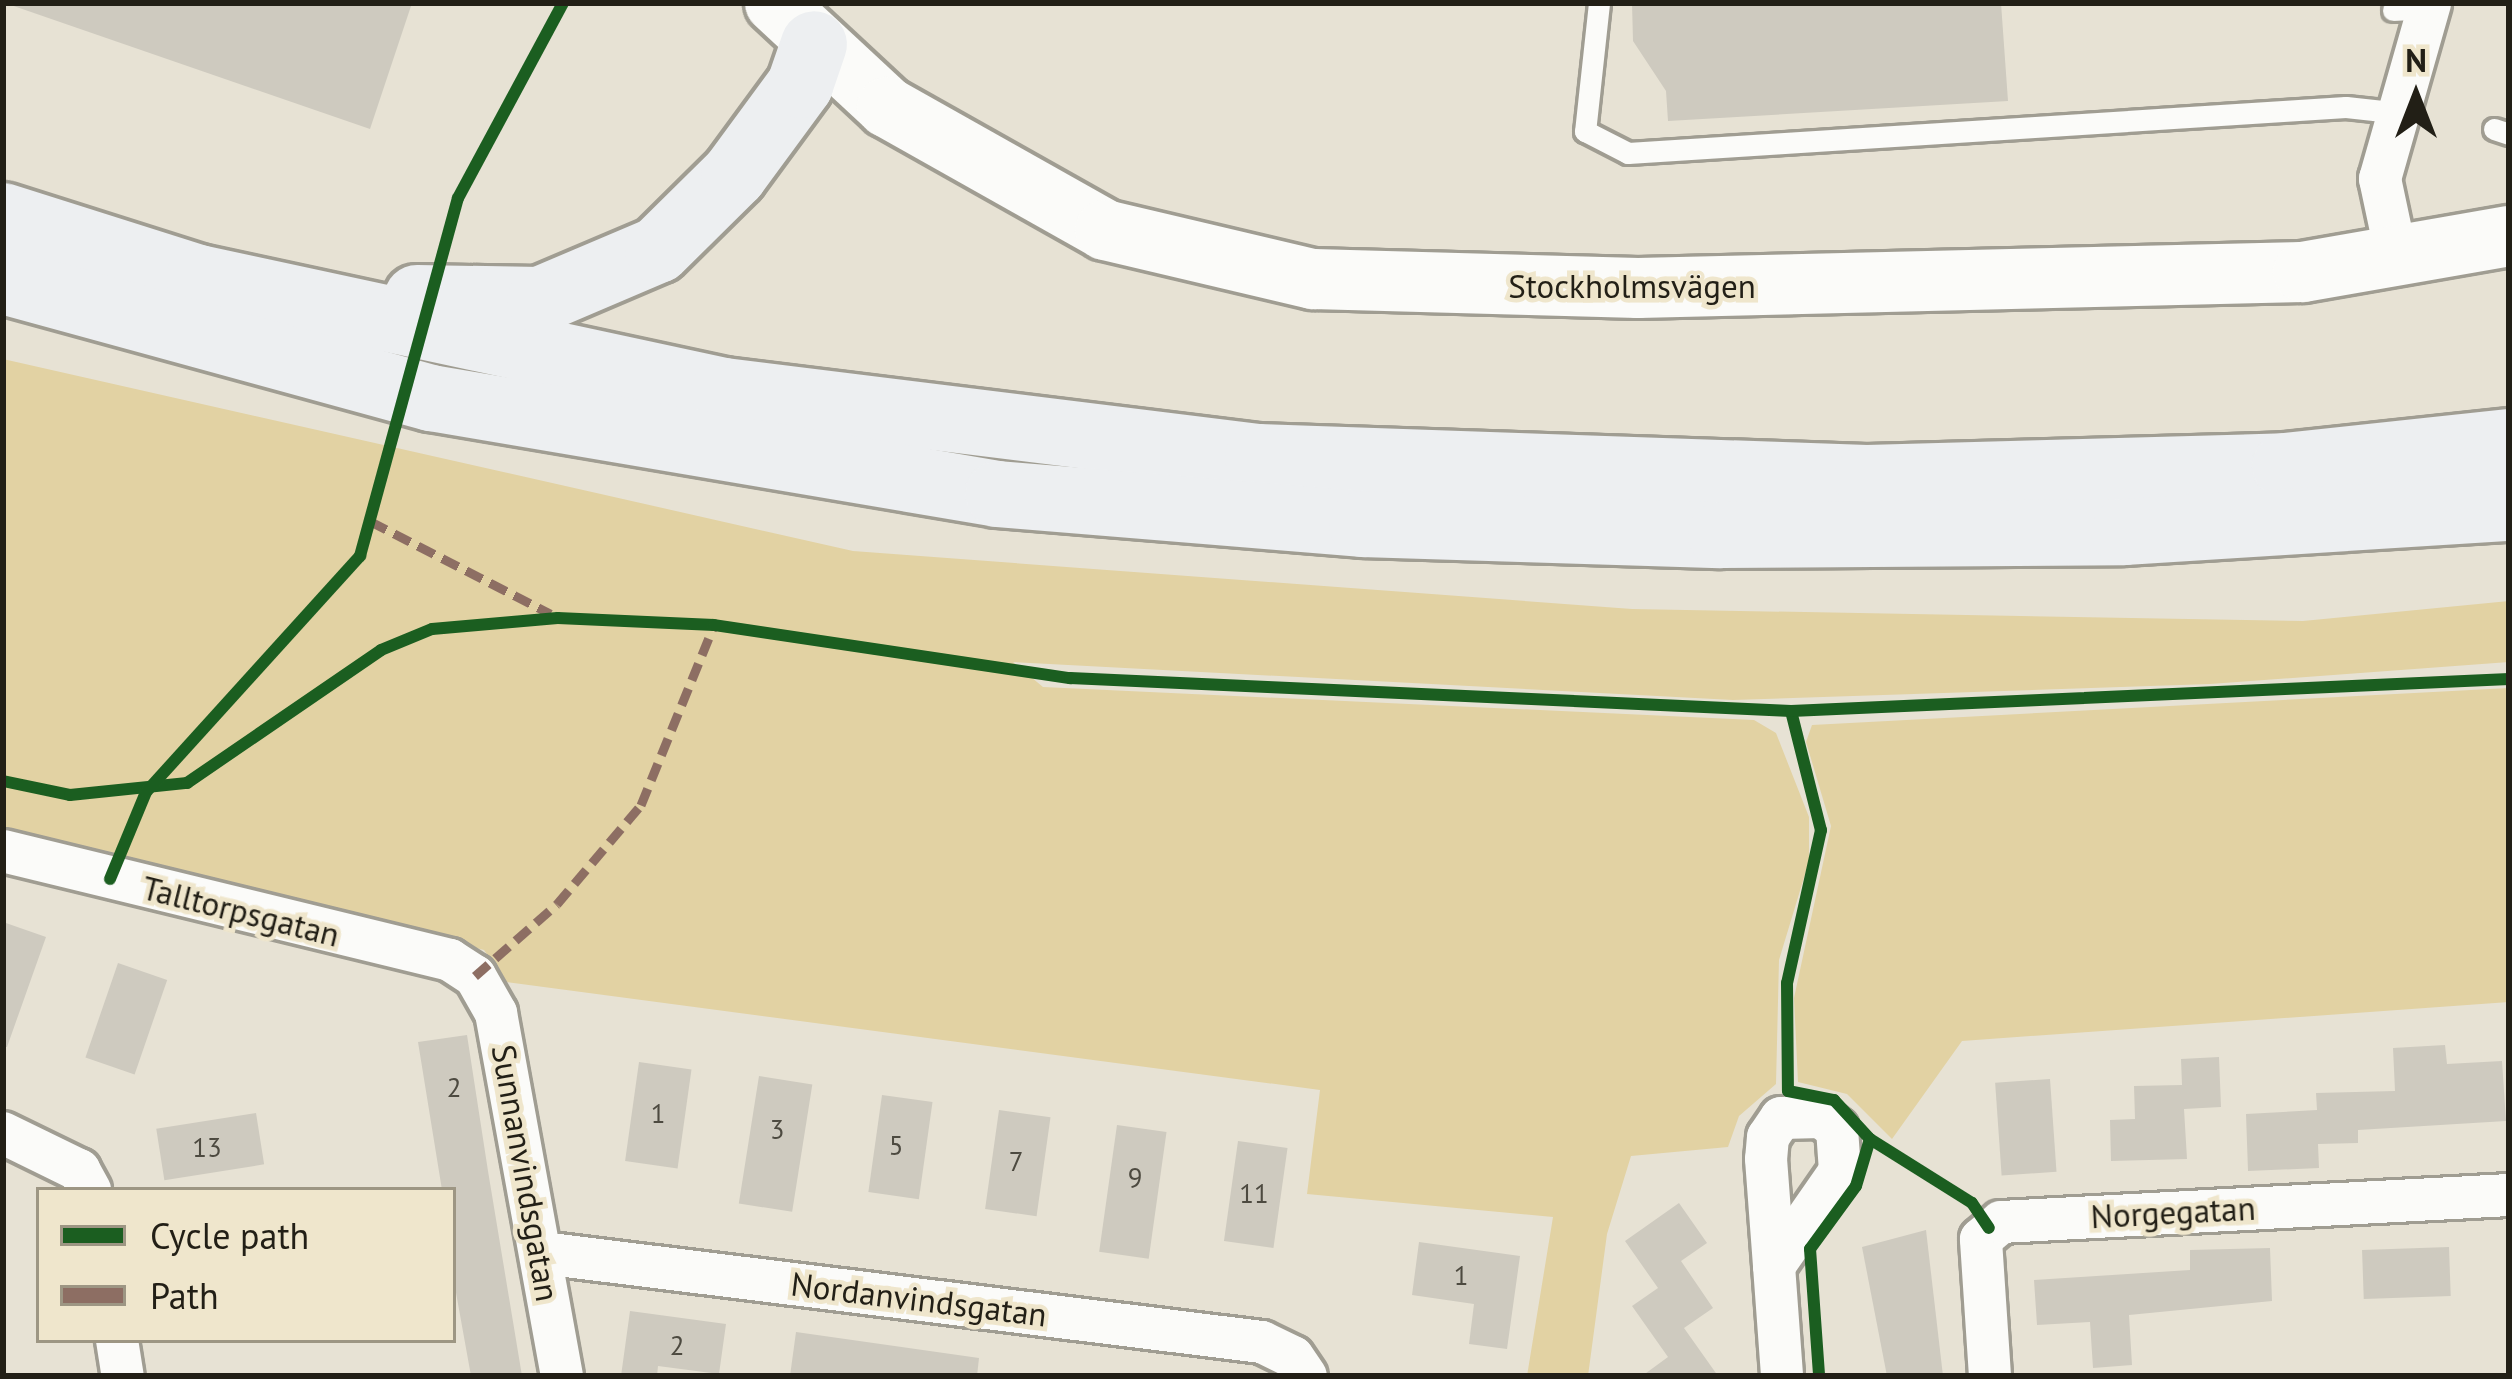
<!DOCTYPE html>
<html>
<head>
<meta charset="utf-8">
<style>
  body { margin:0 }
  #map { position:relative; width:2512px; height:1379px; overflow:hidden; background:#e7e2d4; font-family:"PT Sans",sans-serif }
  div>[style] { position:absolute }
  .green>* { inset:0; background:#e2d2a3 }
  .building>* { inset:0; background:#cecabf; transform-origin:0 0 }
  .roads { filter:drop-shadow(3px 0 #a09d92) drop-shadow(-3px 0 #a09d92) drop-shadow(0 3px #a09d92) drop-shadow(0 -3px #a09d92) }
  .lane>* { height:21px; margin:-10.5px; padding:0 10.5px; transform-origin:10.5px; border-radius:10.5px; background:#fbfbf9 }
  .street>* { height:42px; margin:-21px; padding:0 21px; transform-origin:21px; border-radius:21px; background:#fbfbf9 }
  .secondary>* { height:60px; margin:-30px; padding:0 30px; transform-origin:30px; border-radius:30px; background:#fbfbf9 }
  .highway>* { height:66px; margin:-33px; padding:0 33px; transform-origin:33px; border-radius:33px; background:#edeff1 }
  .quiet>* { height:9px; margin-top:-4.5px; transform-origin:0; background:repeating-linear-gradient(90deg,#8d6e63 0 18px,transparent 0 27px) }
  .cycleway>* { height:12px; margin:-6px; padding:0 6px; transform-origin:6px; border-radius:6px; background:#1b5e20 }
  span { translate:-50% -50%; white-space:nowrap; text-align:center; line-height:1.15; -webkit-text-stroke:9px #efe6cc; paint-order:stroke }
  .number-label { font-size:27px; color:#4d4a40 }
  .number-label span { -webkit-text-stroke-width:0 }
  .street-label { font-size:33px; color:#221f16 }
  .frame { position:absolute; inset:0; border:6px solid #221f16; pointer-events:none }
  .legend { position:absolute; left:36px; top:1187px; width:420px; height:156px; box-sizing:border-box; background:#efe6cc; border:3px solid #9d9683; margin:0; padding:15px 21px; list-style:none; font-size:36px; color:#221f16 }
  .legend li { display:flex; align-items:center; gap:24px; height:60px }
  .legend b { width:60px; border:3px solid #9d9683 }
  .north { position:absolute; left:2356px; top:36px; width:120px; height:120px; -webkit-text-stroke:9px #efe6cc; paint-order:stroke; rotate:0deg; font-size:33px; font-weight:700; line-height:48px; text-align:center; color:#221f16 }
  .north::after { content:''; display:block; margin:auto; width:42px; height:54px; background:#221f16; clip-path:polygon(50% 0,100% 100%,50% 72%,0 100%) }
</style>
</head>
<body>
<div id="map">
  <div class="green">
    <div style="clip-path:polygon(3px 359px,853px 551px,1632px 609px,2303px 621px,2509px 601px,2509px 662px,2210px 684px,1733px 700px,1013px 662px,1043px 687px,1754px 720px,1776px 733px,1809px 817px,1809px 861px,1779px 960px,1776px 1084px,1739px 1116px,1728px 1147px,1631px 1156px,1607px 1234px,1588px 1376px,1527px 1376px,1553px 1217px,1307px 1194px,1320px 1090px,506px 982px,484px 950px,3px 828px)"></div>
    <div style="clip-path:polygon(2509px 688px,2509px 1002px,1962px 1041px,1892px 1139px,1847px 1094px,1798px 1082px,1794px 998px,1831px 826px,1806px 742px,1812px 725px)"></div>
  </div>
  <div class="building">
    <div style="clip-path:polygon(5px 3px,412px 3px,370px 129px)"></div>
    <div style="clip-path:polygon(1632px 3px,2001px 3px,2008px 101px,1668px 121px,1666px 91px,1633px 41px)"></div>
    <div style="clip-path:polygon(3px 922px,46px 937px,7px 1047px,3px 1047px)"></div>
    <div style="left:118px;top:963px;width:52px;height:100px;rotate:19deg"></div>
    <div style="clip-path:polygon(467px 1035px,488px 1171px,522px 1376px,471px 1376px,453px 1276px,453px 1190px,442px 1190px,418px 1042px)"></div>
    <div style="clip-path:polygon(2445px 1045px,2447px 1064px,2502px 1061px,2506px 1121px,2358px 1130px,2358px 1143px,2318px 1144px,2319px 1168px,2248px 1171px,2246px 1114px,2317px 1110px,2316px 1093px,2395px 1091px,2393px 1048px)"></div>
    <div style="clip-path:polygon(2219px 1057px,2221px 1107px,2184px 1109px,2187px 1159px,2111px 1161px,2110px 1120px,2135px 1119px,2134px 1086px,2182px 1085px,2181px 1059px)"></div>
    <div style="left:639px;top:1062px;width:53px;height:100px;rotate:8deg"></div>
    <div style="left:759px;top:1076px;width:54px;height:129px;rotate:9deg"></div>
    <div style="left:2050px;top:1079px;width:93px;height:55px;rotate:86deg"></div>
    <div style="left:882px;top:1095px;width:51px;height:98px;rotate:8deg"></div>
    <div style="left:999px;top:1110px;width:52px;height:100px;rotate:8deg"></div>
    <div style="left:256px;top:1113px;width:52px;height:101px;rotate:81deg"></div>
    <div style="left:1117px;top:1125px;width:50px;height:128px;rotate:8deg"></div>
    <div style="left:1238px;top:1141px;width:50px;height:101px;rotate:8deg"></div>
    <div style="clip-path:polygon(1679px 1203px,1707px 1243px,1681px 1261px,1713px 1308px,1684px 1328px,1718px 1376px,1642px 1376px,1668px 1357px,1632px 1306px,1658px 1288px,1625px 1241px)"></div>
    <div style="clip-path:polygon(1926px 1230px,1943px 1376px,1887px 1376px,1862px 1247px)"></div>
    <div style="clip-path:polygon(1419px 1242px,1520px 1256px,1507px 1349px,1469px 1344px,1474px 1304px,1412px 1295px)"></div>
    <div style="left:2449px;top:1247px;width:49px;height:87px;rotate:88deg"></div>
    <div style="clip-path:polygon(2270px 1248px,2272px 1301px,2129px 1315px,2132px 1365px,2093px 1368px,2090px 1322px,2037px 1325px,2034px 1280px,2190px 1270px,2190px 1250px)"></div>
    <div style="clip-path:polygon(630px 1311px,726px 1324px,719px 1374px,658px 1366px,657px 1376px,621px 1376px)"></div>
    <div style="clip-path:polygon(796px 1332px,979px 1358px,977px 1376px,790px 1376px)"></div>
  </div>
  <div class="roads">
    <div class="lane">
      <div style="left:1599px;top:3px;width:129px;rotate:96.2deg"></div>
      <div style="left:1585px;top:131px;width:48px;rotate:27.1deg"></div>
      <div style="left:1628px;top:153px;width:719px;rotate:-3.67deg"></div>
      <div style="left:2346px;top:107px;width:46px;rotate:6.2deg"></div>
      <div style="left:2393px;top:10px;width:36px;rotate:-3deg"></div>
      <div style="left:2494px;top:129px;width:16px;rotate:18deg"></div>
    </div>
    <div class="street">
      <div style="left:2396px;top:254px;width:77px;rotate:-102deg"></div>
      <div style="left:2380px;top:179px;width:183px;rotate:-74.1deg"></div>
      <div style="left:3px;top:851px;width:460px;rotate:13.7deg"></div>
      <div style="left:450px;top:960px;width:30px;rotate:33deg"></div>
      <div style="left:475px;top:976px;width:43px;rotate:60.4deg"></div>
      <div style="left:496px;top:1013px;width:369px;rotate:79.7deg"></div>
      <div style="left:3px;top:1133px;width:85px;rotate:26deg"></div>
      <div style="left:79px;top:1170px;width:23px;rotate:61deg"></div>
      <div style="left:542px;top:1253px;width:725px;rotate:7.05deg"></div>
      <div style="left:1262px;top:1342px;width:34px;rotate:26deg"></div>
      <div style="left:1293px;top:1357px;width:23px;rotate:56deg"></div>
      <div style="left:1774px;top:1266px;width:116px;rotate:-55.2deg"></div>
      <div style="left:1840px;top:1171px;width:42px;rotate:-94.1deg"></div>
      <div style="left:1837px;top:1129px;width:20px;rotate:-143deg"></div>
      <div style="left:1821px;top:1117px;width:40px;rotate:178.6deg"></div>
      <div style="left:1781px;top:1118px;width:23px;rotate:124deg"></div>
      <div style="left:1768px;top:1137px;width:22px;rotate:95deg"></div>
      <div style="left:1766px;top:1159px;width:107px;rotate:85.7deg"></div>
      <div style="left:1774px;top:1266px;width:110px;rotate:85.8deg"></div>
      <div style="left:117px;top:1340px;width:36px;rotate:81deg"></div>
      <div style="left:1990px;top:1376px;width:137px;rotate:-93.8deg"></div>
      <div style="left:1981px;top:1239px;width:26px;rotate:-40deg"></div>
      <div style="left:2001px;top:1222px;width:509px;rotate:-3.04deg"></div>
    </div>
    <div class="secondary">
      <div style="left:775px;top:3px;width:153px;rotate:42.9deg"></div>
      <div style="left:887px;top:107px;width:250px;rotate:29.4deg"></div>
      <div style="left:1105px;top:230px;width:214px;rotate:13.3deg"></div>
      <div style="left:1313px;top:279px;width:325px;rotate:1.6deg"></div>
      <div style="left:1638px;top:288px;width:665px;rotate:-1.38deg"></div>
      <div style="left:2303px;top:272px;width:209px;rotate:-9.9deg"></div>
    </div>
    <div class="highway">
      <div style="left:3px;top:216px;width:206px;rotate:17.6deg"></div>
      <div style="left:199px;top:278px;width:537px;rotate:12.15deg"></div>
      <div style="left:724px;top:391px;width:538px;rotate:7.05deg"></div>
      <div style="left:1258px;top:457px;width:609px;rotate:1.97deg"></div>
      <div style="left:1867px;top:478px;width:418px;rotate:-1.6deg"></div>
      <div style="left:2285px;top:466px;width:225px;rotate:-6.1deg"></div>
      <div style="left:3px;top:281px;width:444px;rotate:15.3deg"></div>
      <div style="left:431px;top:398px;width:575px;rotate:9.61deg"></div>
      <div style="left:998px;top:494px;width:365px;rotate:4.7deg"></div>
      <div style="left:1362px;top:524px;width:359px;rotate:1.8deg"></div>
      <div style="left:1721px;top:535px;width:403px;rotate:-0.4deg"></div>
      <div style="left:2124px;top:532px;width:386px;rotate:-3.6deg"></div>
      <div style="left:417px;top:298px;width:123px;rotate:0.9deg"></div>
      <div style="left:540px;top:300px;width:128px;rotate:-23deg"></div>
      <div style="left:658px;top:250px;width:107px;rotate:-44.6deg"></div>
      <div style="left:734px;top:175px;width:112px;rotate:-53.7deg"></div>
      <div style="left:800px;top:85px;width:43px;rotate:-71.1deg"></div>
    </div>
  </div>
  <div class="quiet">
    <div style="left:370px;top:521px;width:203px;rotate:27.2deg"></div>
    <div style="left:475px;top:976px;width:109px;rotate:-41.3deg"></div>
    <div style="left:557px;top:904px;width:130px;rotate:-49.7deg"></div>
    <div style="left:641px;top:805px;width:194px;rotate:-67.9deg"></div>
  </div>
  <div class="cycleway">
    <div style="left:1791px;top:711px;width:123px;rotate:75.9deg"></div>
    <div style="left:1821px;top:830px;width:157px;rotate:102.5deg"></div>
    <div style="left:1787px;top:983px;width:108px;rotate:89.5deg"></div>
    <div style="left:1788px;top:1091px;width:47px;rotate:11.1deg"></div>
    <div style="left:1834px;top:1100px;width:53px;rotate:47.3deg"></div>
    <div style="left:1870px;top:1139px;width:49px;rotate:106.6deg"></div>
    <div style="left:1856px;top:1186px;width:78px;rotate:126.1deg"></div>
    <div style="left:1810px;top:1249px;width:127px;rotate:85.9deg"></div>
    <div style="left:3px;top:781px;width:68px;rotate:11.8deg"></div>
    <div style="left:70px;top:795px;width:118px;rotate:-5.9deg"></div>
    <div style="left:187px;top:783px;width:235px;rotate:-34.4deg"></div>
    <div style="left:381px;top:650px;width:55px;rotate:-22.4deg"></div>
    <div style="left:432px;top:629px;width:126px;rotate:-5deg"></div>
    <div style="left:558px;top:618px;width:156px;rotate:2.6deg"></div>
    <div style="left:714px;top:625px;width:360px;rotate:8.5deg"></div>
    <div style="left:1070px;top:678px;width:722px;rotate:2.62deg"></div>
    <div style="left:1791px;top:711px;width:719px;rotate:-2.55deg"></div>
    <div style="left:110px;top:879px;width:94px;rotate:-67.5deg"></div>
    <div style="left:146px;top:792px;width:319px;rotate:-47.8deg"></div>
    <div style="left:360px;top:556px;width:371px;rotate:-74.7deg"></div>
    <div style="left:458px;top:198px;width:221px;rotate:-61.7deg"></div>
    <div style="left:1870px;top:1139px;width:120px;rotate:32.1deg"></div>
    <div style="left:1972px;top:1203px;width:30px;rotate:56deg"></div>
  </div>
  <div class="number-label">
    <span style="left:454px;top:1088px">2</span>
    <span style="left:658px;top:1114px">1</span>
    <span style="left:777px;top:1130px">3</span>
    <span style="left:896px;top:1146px">5</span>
    <span style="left:207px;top:1148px">13</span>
    <span style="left:1016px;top:1162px">7</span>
    <span style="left:1135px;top:1178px">9</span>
    <span style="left:1254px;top:1194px">11</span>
    <span style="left:1461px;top:1276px">1</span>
    <span style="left:677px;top:1346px">2</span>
  </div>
  <div class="street-label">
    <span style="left:1632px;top:286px">Stockholmsvägen</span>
    <span style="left:241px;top:911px;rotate:14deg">Talltorpsgatan</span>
    <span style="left:526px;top:1173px;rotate:80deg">Sunnanvindsgatan</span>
    <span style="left:2173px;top:1212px;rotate:-3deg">Norgegatan</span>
    <span style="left:919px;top:1299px;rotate:7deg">Nordanvindsgatan</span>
  </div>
  <div class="frame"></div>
  <ul class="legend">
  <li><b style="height:15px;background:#1b5e20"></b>Cycle path</li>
  <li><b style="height:15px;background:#8d6e63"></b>Path</li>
  </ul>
  <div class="north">N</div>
</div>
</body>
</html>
